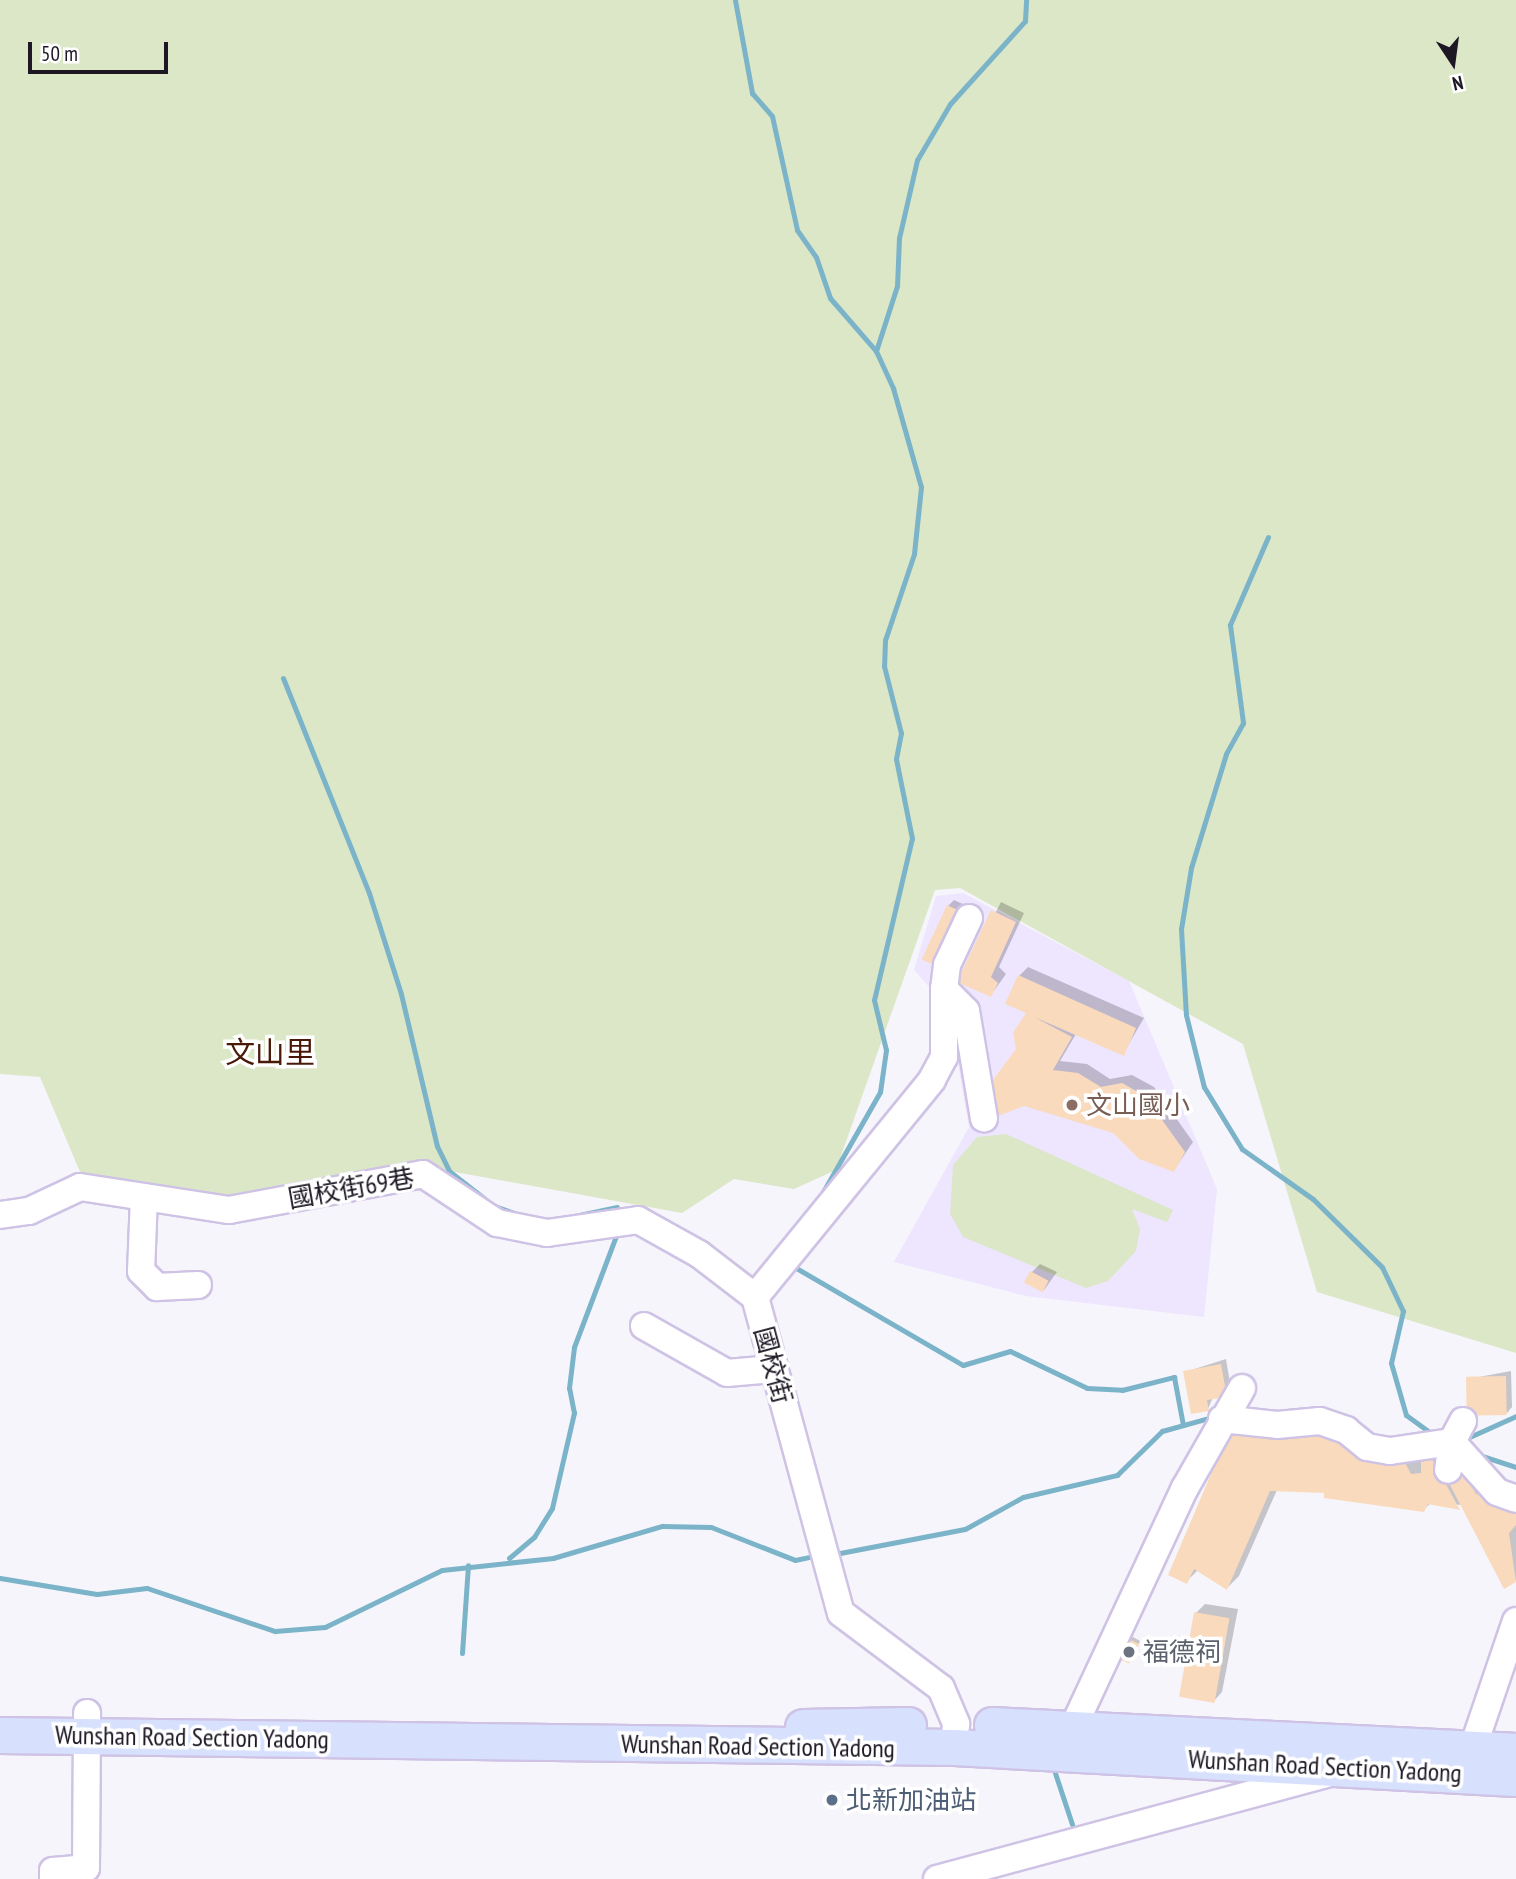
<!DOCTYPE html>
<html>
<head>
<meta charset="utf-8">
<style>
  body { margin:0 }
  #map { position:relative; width:1516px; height:1879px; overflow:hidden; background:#f7f5fc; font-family:"PT Sans Narrow","Noto Sans TC",sans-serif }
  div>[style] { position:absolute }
  .built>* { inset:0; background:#eee5fe }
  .green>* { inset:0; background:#dbe7c7 }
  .shadow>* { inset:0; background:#0003 }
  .stream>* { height:5px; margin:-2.5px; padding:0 2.5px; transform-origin:2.5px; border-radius:2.5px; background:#7bb3c9 }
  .building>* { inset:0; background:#fadabc; transform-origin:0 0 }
  .roads { filter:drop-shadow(2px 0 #cfc3e5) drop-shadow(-2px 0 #cfc3e5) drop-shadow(0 2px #cfc3e5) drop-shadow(0 -2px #cfc3e5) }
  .minor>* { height:26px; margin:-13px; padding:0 13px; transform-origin:13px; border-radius:13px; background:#fff }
  .major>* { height:35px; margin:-17.5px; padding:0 17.5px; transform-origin:17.5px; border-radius:17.5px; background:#d7e1fd }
  .dots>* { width:19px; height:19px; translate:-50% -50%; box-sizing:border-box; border:4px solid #fff; border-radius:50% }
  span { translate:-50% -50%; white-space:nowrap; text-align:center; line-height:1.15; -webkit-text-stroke:7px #fff; paint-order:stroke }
  .education-label { font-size:26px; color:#785e54 }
  .left { translate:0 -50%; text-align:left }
  .street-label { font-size:26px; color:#1d1824 }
  .worship-label { font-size:26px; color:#5b616d }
  .service-label { font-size:26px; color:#4e5e75 }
  .quarter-label { font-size:30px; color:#491807 }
  .north { position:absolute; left:1418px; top:28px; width:70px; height:70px; -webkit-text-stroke:5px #fff; paint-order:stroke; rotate:167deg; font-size:19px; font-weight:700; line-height:28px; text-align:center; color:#1d1824 }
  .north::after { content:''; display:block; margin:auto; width:24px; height:32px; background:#1d1824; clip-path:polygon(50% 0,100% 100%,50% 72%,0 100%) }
  .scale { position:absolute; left:28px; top:42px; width:140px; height:32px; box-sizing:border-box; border:4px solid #1d1824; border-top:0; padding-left:9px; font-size:21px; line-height:24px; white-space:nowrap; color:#1d1824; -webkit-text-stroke:5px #fff; paint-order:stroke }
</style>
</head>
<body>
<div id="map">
  <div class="built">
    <div style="clip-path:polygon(963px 893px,1129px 981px,1217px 1189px,1204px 1317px,1026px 1296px,894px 1262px,969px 1127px,948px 1008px,914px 970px,936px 896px)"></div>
  </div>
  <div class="green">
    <div style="clip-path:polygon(0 0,1516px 0,1516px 1353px,1317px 1292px,1243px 1044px,960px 888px,935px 890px,836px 1170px,794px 1189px,734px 1179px,682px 1213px,411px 1164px,269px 1214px,88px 1191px,40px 1077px,0 1074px)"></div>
    <div style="clip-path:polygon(1006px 1134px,1173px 1210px,1167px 1222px,1132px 1209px,1140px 1229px,1136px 1251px,1108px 1281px,1086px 1288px,963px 1237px,950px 1214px,953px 1165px,977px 1137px)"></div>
  </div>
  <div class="shadow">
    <div style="clip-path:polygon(954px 900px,965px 905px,938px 957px,948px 906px)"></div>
    <div style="clip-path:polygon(1001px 902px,1024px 913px,999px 967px,1006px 974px,991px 995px,960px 981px)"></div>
    <div style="clip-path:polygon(1028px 967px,1144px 1018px,1123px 1054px,1076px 1034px,1060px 1061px,1087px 1064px,1110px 1079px,1132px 1075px,1154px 1087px,1193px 1142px,1174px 1170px,1113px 1131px,1018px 1050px,1028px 1012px,1019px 976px)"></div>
    <div style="clip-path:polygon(1040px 1264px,1057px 1272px,1044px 1290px,1031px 1273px)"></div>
    <div style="clip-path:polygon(1226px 1359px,1231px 1389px,1213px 1397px,1208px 1409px,1185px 1372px)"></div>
    <div style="clip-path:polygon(1511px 1371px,1512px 1407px,1507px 1413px,1468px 1379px)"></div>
    <div style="clip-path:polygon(1242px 1423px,1378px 1447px,1435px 1447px,1473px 1463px,1516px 1494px,1516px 1580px,1505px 1587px,1463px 1505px,1431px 1503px,1423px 1510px,1326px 1491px,1277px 1490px,1239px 1576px,1227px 1588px,1198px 1570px,1187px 1581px,1230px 1435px)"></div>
    <div style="clip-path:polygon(1205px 1604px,1238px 1609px,1222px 1692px,1213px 1702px,1196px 1613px)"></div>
    <div style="clip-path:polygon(1133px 1637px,1140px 1641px,1131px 1660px,1130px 1640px)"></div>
  </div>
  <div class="stream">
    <div style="left:735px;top:0;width:95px;rotate:79.6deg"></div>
    <div style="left:752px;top:93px;width:30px;rotate:49deg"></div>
    <div style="left:772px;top:116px;width:117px;rotate:77.6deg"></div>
    <div style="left:797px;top:230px;width:33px;rotate:55deg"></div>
    <div style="left:816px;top:257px;width:43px;rotate:71.1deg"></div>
    <div style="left:830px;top:298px;width:70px;rotate:49deg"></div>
    <div style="left:876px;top:351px;width:41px;rotate:65.3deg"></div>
    <div style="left:893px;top:388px;width:103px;rotate:74.2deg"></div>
    <div style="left:921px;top:487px;width:67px;rotate:96deg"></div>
    <div style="left:914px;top:554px;width:91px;rotate:108.6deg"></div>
    <div style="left:885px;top:640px;width:26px;rotate:92deg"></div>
    <div style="left:884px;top:666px;width:69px;rotate:75.8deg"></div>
    <div style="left:901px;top:733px;width:26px;rotate:101deg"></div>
    <div style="left:896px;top:759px;width:81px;rotate:78.6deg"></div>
    <div style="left:912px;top:838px;width:166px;rotate:103.2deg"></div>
    <div style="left:874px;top:1000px;width:51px;rotate:76.5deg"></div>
    <div style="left:886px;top:1050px;width:42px;rotate:98.1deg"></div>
    <div style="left:880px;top:1092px;width:121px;rotate:119.7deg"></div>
    <div style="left:876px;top:351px;width:68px;rotate:-72.1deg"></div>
    <div style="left:897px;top:286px;width:48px;rotate:-87.6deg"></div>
    <div style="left:899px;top:238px;width:80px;rotate:-77deg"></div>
    <div style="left:917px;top:160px;width:65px;rotate:-59.5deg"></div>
    <div style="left:950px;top:104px;width:112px;rotate:-47.9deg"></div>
    <div style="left:1025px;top:21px;width:21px;rotate:-87deg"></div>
    <div style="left:1268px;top:537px;width:96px;rotate:113.4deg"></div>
    <div style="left:1230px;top:625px;width:99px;rotate:82.4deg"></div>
    <div style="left:1243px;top:723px;width:35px;rotate:119deg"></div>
    <div style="left:1226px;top:754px;width:119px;rotate:107.1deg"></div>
    <div style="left:1191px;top:868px;width:62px;rotate:99.3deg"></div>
    <div style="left:1181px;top:929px;width:86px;rotate:86.7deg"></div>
    <div style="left:1186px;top:1015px;width:74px;rotate:76deg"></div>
    <div style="left:1204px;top:1087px;width:73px;rotate:58.5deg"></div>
    <div style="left:1242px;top:1149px;width:87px;rotate:35.2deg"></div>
    <div style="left:1313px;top:1199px;width:97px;rotate:44.6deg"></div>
    <div style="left:1382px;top:1267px;width:49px;rotate:64.5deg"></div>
    <div style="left:1403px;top:1311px;width:53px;rotate:103deg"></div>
    <div style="left:1391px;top:1363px;width:54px;rotate:73.9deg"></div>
    <div style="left:1406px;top:1415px;width:34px;rotate:36deg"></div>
    <div style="left:283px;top:678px;width:232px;rotate:68.2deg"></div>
    <div style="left:369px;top:893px;width:106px;rotate:72.4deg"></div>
    <div style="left:401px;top:994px;width:156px;rotate:76.7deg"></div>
    <div style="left:437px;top:1146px;width:28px;rotate:64deg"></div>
    <div style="left:449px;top:1171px;width:46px;rotate:37.9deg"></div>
    <div style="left:492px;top:1205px;width:29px;rotate:20deg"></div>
    <div style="left:570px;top:1217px;width:48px;rotate:-12deg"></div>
    <div style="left:791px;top:1265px;width:199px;rotate:30.2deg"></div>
    <div style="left:963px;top:1365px;width:49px;rotate:-16.6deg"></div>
    <div style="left:1010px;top:1351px;width:85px;rotate:25.7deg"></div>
    <div style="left:1087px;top:1388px;width:35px;rotate:3deg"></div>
    <div style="left:1122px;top:1390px;width:54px;rotate:-14deg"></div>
    <div style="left:1174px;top:1377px;width:49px;rotate:79.4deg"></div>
    <div style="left:1465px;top:1439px;width:56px;rotate:-24.3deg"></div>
    <div style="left:1479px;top:1455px;width:39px;rotate:18deg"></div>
    <div style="left:840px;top:1553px;width:127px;rotate:-10.9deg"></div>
    <div style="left:965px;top:1529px;width:66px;rotate:-28.9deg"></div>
    <div style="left:1023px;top:1497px;width:97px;rotate:-13.2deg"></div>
    <div style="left:1117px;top:1475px;width:63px;rotate:-44.4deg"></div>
    <div style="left:1162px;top:1431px;width:49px;rotate:-15.5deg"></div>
    <div style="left:509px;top:1558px;width:33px;rotate:-40deg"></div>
    <div style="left:534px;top:1537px;width:34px;rotate:-58deg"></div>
    <div style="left:552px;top:1508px;width:98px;rotate:-77deg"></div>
    <div style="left:574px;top:1413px;width:25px;rotate:-101deg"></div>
    <div style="left:569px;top:1388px;width:41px;rotate:-83deg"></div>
    <div style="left:574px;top:1347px;width:122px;rotate:-69.3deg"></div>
    <div style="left:0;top:1578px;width:98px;rotate:9.4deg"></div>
    <div style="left:97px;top:1594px;width:50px;rotate:-6.8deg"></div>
    <div style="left:147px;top:1588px;width:135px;rotate:18.6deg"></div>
    <div style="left:275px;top:1631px;width:50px;rotate:-4.6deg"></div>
    <div style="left:325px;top:1627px;width:130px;rotate:-26deg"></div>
    <div style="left:442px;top:1570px;width:112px;rotate:-6.2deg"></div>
    <div style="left:553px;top:1558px;width:114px;rotate:-16.4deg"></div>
    <div style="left:662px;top:1526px;width:49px;rotate:1.2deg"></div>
    <div style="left:711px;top:1527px;width:90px;rotate:21.4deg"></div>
    <div style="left:795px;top:1560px;width:14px;rotate:-12deg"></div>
    <div style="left:462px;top:1653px;width:88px;rotate:-86.1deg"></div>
    <div style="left:1055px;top:1773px;width:54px;rotate:71.6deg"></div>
  </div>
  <div class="building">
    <div style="left:947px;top:905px;width:14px;height:60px;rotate:25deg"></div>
    <div style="clip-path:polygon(991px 910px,1016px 922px,991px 977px,998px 983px,991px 997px,957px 982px)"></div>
    <div style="clip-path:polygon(1018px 975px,1136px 1028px,1124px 1056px,1034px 1017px,1072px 1037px,1053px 1070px,1078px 1073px,1101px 1087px,1122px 1083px,1145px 1096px,1185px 1152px,1174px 1172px,1139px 1159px,1113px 1133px,1024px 1106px,993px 1118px,990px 1084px,1016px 1049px,1013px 1033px,1026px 1013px,1005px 1004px)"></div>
    <div style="left:1030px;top:1271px;width:21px;height:13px;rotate:28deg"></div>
    <div style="clip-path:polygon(1221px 1364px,1227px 1397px,1207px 1400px,1209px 1411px,1191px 1414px,1183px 1371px)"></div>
    <div style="left:1506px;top:1376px;width:39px;height:40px;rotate:89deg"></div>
    <div style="clip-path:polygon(1297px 1427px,1325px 1432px,1365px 1459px,1404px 1461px,1411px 1474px,1421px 1473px,1421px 1458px,1432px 1459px,1460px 1510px,1428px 1504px,1424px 1512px,1324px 1498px,1324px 1493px,1270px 1491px,1227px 1590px,1194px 1569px,1187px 1584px,1168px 1575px,1228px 1434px)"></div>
    <div style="clip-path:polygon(1463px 1471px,1476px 1494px,1516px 1505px,1516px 1525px,1509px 1533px,1516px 1582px,1504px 1589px,1448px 1481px)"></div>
    <div style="left:1194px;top:1612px;width:36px;height:86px;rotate:10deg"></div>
    <div style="left:1129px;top:1639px;width:11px;height:22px;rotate:27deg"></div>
  </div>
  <div class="roads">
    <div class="minor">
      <div style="left:969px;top:918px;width:52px;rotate:115.1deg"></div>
      <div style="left:947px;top:965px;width:24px;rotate:97deg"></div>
      <div style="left:944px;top:989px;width:31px;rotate:45deg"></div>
      <div style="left:966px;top:1011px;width:109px;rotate:80.5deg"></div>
      <div style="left:944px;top:989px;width:68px;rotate:90deg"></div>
      <div style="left:944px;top:1057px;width:26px;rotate:118deg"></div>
      <div style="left:932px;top:1080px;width:280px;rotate:129.2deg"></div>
      <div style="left:755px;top:1297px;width:327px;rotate:74.8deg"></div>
      <div style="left:841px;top:1613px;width:125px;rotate:36.9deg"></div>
      <div style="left:941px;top:1688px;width:39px;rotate:67deg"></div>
      <div style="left:956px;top:1724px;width:23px;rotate:95deg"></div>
      <div style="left:144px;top:1197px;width:74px;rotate:92.3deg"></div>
      <div style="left:141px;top:1271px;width:23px;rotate:45deg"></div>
      <div style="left:157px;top:1287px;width:41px;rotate:-2.8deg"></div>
      <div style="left:0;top:1215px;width:29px;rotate:-8deg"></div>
      <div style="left:29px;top:1211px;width:56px;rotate:-25.2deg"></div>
      <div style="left:80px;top:1187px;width:151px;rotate:8.8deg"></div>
      <div style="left:229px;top:1210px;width:197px;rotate:-10.5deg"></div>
      <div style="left:423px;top:1174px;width:89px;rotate:33.5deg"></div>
      <div style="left:497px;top:1223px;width:51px;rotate:11.3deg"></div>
      <div style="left:547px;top:1233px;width:92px;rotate:-8.1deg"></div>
      <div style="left:638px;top:1220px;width:70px;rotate:29.1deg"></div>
      <div style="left:699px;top:1254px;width:71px;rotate:37.5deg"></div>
      <div style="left:644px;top:1326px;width:95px;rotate:29.5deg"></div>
      <div style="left:727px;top:1373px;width:46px;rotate:-5deg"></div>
      <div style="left:1222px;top:1419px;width:55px;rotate:6.2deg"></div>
      <div style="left:1277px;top:1425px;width:43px;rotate:-5.3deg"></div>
      <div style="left:1320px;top:1421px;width:28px;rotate:19deg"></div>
      <div style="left:1346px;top:1430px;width:27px;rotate:39deg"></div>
      <div style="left:1367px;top:1447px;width:23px;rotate:10deg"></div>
      <div style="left:1390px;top:1451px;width:63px;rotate:-8.3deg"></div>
      <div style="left:1452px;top:1442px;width:28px;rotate:98deg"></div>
      <div style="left:1463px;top:1421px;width:24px;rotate:118deg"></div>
      <div style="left:1452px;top:1442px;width:67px;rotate:48deg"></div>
      <div style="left:1497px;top:1492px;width:20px;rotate:20deg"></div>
      <div style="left:1076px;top:1747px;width:30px;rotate:-86deg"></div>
      <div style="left:1078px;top:1717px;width:253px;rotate:-65deg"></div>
      <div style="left:1185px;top:1488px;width:115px;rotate:-60.3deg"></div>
      <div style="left:1467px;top:1765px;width:152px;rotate:-71.2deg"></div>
      <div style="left:53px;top:1879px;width:8px;rotate:-90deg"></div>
      <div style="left:53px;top:1871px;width:33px;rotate:-5deg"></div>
      <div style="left:86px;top:1868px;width:155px;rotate:-89.6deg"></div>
      <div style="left:937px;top:1879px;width:403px;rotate:-15.1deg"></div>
    </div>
    <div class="major">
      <div style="left:992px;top:1725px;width:525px;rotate:2.84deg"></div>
      <div style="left:803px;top:1727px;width:105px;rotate:-1.1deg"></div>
      <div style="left:0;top:1735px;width:954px;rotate:0.72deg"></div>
      <div style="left:954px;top:1747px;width:563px;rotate:3.16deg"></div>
    </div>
  </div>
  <div class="dots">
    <div style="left:1072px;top:1105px;background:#8d6e63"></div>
    <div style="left:1129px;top:1652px;background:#6b7280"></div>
    <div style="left:832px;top:1800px;background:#5c6f8a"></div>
  </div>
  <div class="education-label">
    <span class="left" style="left:1086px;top:1105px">文山國小</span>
  </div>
  <div class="street-label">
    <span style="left:351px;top:1188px;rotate:-10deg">國校街69巷</span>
    <span style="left:773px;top:1365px;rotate:75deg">國校街</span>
    <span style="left:192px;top:1737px;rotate:1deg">Wunshan Road Section Yadong</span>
    <span style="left:758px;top:1746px;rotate:1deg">Wunshan Road Section Yadong</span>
    <span style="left:1325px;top:1766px;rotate:3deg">Wunshan Road Section Yadong</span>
  </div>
  <div class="worship-label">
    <span class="left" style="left:1143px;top:1652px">福德祠</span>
  </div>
  <div class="service-label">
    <span class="left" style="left:846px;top:1800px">北新加油站</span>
  </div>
  <div class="quarter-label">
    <span style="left:270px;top:1052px">文山里</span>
  </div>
  <div class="north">N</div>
  <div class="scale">50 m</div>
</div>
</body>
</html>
